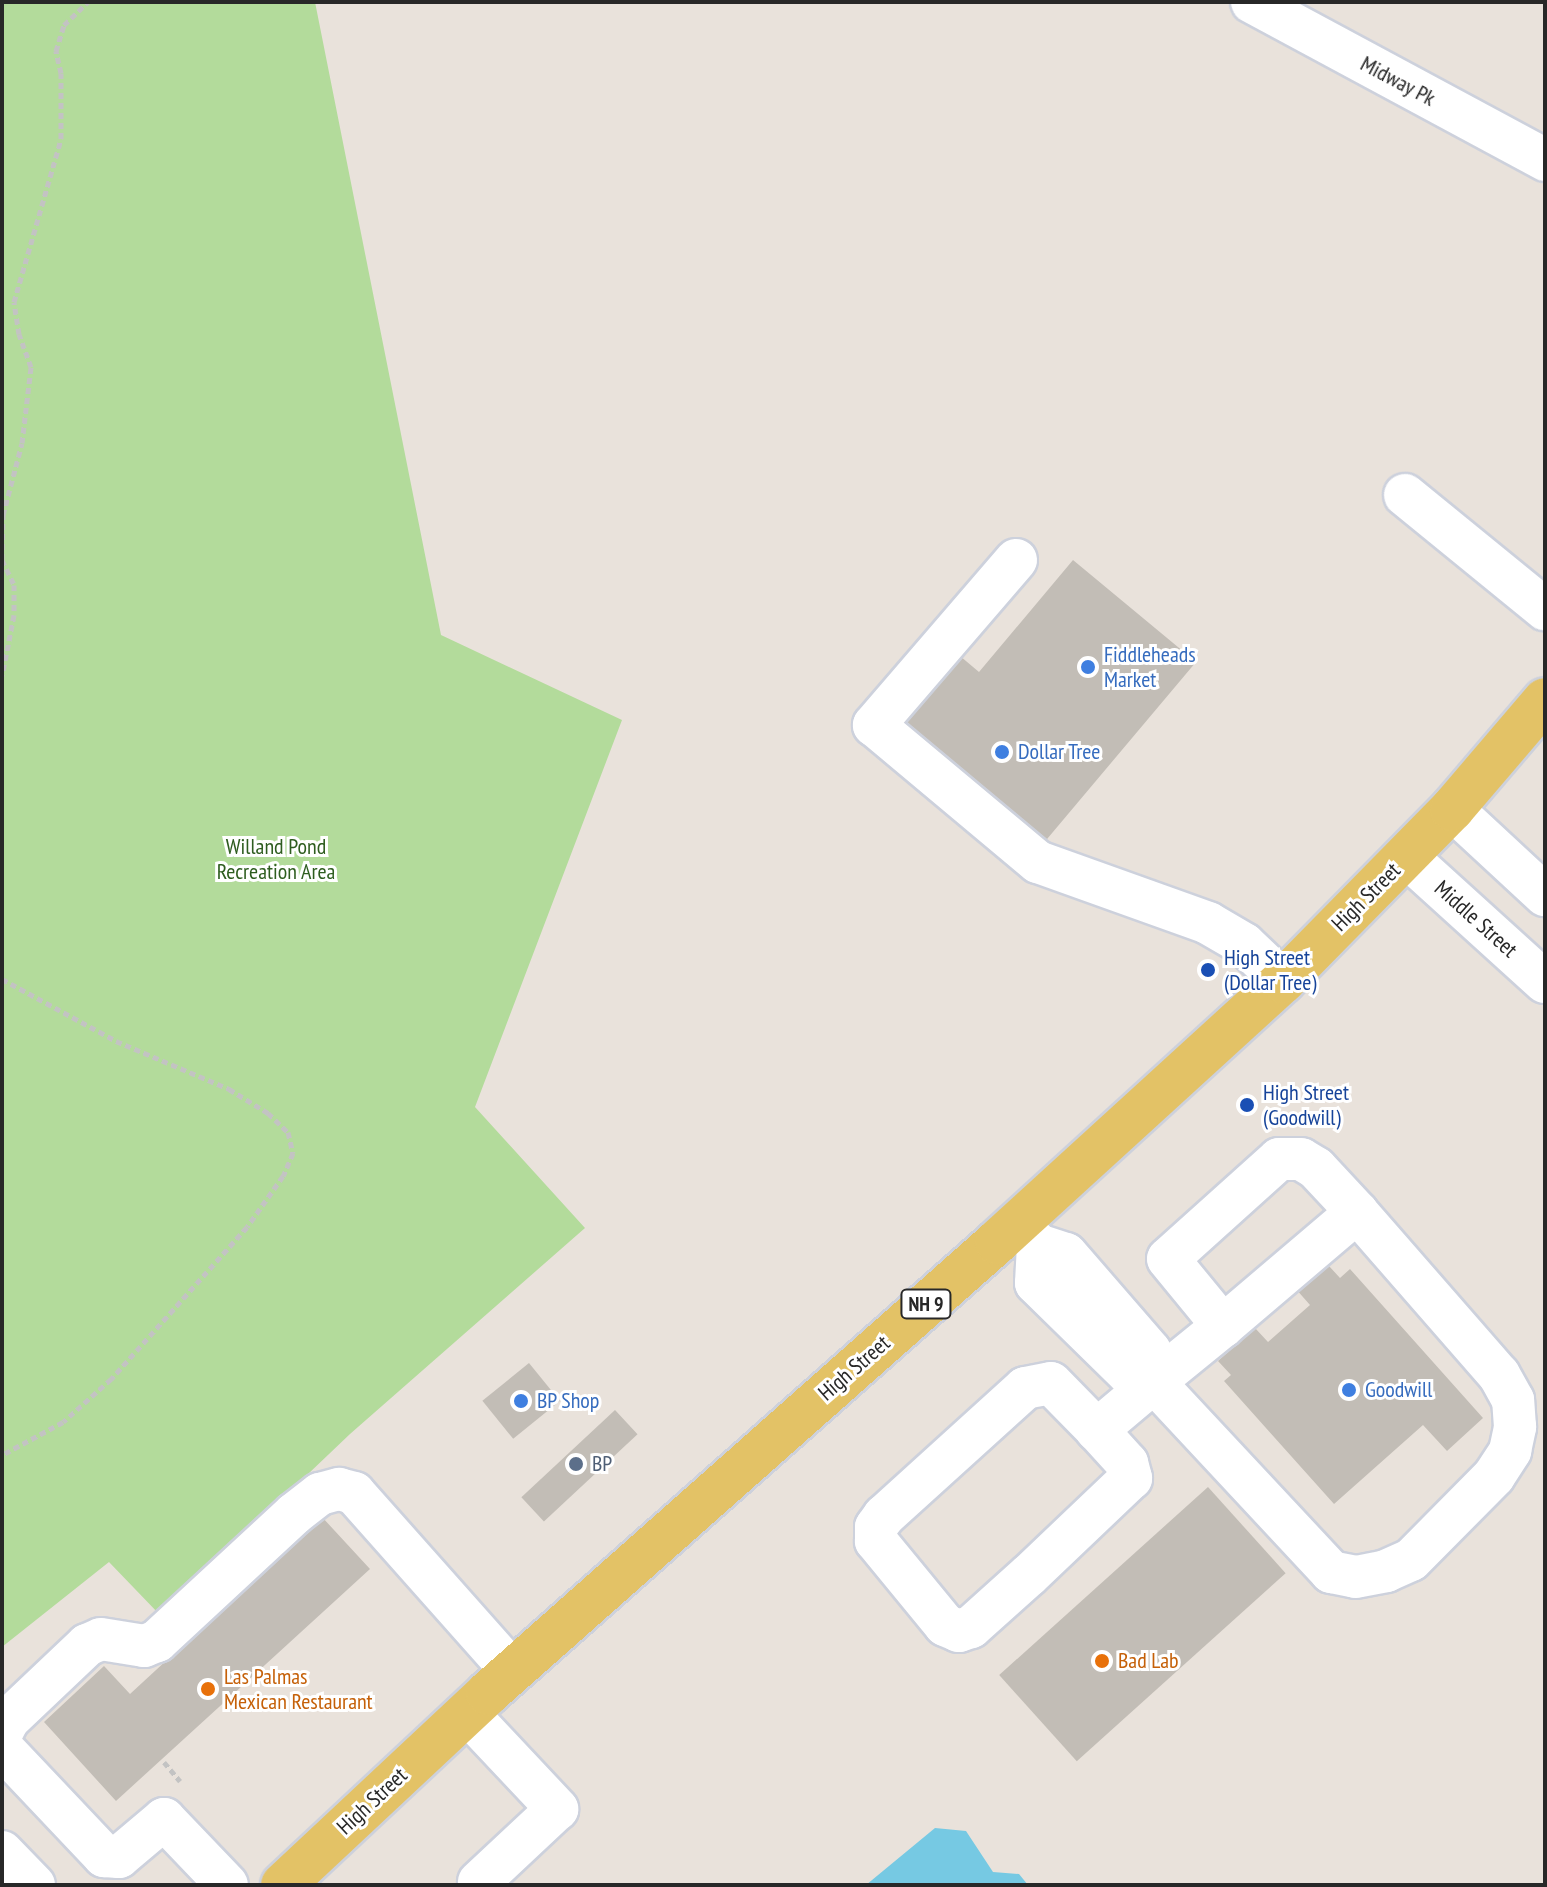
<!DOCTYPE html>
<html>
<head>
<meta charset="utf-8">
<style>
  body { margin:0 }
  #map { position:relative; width:1547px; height:1887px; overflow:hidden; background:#e9e2db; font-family:"PT Sans Narrow",sans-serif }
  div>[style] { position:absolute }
  .green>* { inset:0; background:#b3db9b }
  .water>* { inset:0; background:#76c9e3 }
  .building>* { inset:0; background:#c2bdb6; transform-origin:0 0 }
  .path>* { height:5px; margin-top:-2.5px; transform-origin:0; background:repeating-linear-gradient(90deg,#c3c3c3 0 6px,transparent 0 10px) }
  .roads { filter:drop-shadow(2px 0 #cdd1dc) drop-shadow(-2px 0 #cdd1dc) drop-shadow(0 2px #cdd1dc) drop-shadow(0 -2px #cdd1dc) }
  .minor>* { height:42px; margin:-21px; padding:0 21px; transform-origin:21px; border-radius:21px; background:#fff }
  .major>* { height:44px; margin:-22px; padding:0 22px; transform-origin:22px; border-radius:22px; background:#e3c266 }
  .dots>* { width:22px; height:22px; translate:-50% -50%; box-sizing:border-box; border:4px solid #fff; border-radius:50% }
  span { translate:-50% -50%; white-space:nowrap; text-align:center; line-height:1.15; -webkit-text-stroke:6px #fff; paint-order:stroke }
  .shield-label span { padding:2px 6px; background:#fff; border:2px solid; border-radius:6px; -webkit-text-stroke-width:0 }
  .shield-label { font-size:20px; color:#282828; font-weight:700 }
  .street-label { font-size:22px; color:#282828 }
  .shop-label { font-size:22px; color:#366cbe }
  .left { translate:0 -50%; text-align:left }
  .park-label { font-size:22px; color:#2e5d1f }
  .transit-label { font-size:22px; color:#164399 }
  .service-label { font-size:22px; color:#4e5e75 }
  .food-label { font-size:22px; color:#c56008 }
  .frame { position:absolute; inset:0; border:4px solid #282828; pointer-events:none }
</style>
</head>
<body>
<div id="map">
  <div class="green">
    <div style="clip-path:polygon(2px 2px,315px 2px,441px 635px,622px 720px,475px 1107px,585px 1228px,350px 1434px,160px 1615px,109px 1562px,2px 1647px)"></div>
  </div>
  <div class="water">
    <div style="clip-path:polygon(935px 1828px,966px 1831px,993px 1872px,1019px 1874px,1028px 1885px,866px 1885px)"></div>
  </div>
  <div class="building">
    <div style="clip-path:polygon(1073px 560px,1196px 662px,1042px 845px,900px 729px,960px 656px,979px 672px)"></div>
    <div style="clip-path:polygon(1318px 1254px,1340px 1278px,1350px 1269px,1483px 1418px,1447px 1451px,1423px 1425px,1334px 1504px,1224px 1381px,1231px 1375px,1218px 1361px,1255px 1328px,1268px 1342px,1310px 1305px,1288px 1280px)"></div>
    <div style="left:529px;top:1363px;width:49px;height:60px;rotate:51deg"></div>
    <div style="left:615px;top:1410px;width:33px;height:128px;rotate:47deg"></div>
    <div style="left:1208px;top:1487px;width:116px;height:281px;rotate:48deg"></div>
    <div style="clip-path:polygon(322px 1517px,370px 1569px,116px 1801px,44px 1722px,104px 1666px,130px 1694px)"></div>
  </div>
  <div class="path">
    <div style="left:2px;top:559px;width:44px;rotate:-88.7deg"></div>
    <div style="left:3px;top:515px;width:74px;rotate:-75.2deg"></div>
    <div style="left:22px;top:443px;width:77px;rotate:-83.2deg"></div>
    <div style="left:31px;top:367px;width:35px;rotate:-110deg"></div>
    <div style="left:19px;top:334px;width:32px;rotate:-99deg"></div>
    <div style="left:14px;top:302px;width:170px;rotate:-73.9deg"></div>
    <div style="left:61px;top:139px;width:66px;rotate:-90deg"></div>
    <div style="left:61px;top:73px;width:23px;rotate:-103deg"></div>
    <div style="left:56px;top:51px;width:27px;rotate:-73deg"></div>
    <div style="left:64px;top:25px;width:33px;rotate:-44deg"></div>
    <div style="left:2px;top:560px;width:28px;rotate:64deg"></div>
    <div style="left:14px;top:585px;width:30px;rotate:90deg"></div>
    <div style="left:14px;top:615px;width:62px;rotate:101.1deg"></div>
    <div style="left:2px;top:979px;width:130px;rotate:28.5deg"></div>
    <div style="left:116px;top:1041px;width:123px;rotate:23deg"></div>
    <div style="left:229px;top:1089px;width:46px;rotate:31.6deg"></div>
    <div style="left:268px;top:1113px;width:28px;rotate:44deg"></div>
    <div style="left:288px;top:1132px;width:22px;rotate:77deg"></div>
    <div style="left:293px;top:1153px;width:25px;rotate:113deg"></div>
    <div style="left:283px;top:1176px;width:62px;rotate:125.2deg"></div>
    <div style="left:247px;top:1227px;width:204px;rotate:131.8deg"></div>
    <div style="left:111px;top:1379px;width:64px;rotate:138.1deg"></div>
    <div style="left:63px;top:1422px;width:69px;rotate:151.6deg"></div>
    <div style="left:164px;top:1762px;width:25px;rotate:50deg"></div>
  </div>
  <div class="roads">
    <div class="minor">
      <div style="left:1252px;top:2px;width:333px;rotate:28.3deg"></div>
      <div style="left:1405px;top:495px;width:181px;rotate:39.2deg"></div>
      <div style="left:1016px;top:560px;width:218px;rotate:130.7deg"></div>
      <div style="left:874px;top:725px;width:214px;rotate:39.9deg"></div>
      <div style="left:1038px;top:862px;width:181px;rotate:19.7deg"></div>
      <div style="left:1208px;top:923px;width:42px;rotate:30.3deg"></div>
      <div style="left:1244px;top:944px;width:54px;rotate:43.5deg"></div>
      <div style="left:1452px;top:809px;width:127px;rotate:42.8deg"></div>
      <div style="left:1407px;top:857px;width:186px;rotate:42.2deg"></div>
      <div style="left:1020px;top:1225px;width:27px;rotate:48deg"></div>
      <div style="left:1038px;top:1245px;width:29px;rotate:18deg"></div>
      <div style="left:1066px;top:1254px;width:128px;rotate:49.1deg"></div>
      <div style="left:1150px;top:1351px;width:31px;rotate:83deg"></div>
      <div style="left:1038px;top:1245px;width:38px;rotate:93deg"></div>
      <div style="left:1036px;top:1283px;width:130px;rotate:44.4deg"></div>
      <div style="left:1129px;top:1374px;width:26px;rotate:18deg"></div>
      <div style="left:1154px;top:1382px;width:260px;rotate:47deg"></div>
      <div style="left:1331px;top:1572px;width:25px;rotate:11deg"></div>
      <div style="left:1356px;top:1577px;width:31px;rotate:-11deg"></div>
      <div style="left:1386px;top:1571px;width:27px;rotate:-24deg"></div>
      <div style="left:1411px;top:1560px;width:118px;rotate:-45.3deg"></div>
      <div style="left:1494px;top:1476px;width:30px;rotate:-57deg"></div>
      <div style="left:1510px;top:1451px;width:25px;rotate:-78deg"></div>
      <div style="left:1515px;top:1427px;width:27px;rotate:-94deg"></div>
      <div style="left:1513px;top:1400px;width:29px;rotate:-119deg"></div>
      <div style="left:1499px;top:1375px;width:216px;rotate:-131.1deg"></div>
      <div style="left:1357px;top:1212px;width:60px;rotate:-133deg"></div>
      <div style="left:1316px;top:1168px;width:17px;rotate:-149deg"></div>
      <div style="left:1301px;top:1159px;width:22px;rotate:180deg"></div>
      <div style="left:1279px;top:1159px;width:149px;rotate:138deg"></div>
      <div style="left:1168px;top:1259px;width:87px;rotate:50.6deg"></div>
      <div style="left:1223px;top:1326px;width:89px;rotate:140.9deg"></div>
      <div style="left:1154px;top:1382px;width:75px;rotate:139.9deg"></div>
      <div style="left:1097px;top:1430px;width:45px;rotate:47.7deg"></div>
      <div style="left:1127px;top:1463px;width:16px;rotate:75deg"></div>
      <div style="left:1131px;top:1478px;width:141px;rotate:136.4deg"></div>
      <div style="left:1029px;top:1575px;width:78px;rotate:138.1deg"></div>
      <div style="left:971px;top:1627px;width:13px;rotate:162deg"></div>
      <div style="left:959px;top:1631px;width:15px;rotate:-157deg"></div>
      <div style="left:945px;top:1625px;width:109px;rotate:-129.4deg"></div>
      <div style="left:876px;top:1541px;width:14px;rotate:-90deg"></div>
      <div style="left:876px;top:1527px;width:14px;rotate:-54deg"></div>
      <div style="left:884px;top:1516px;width:190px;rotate:-42.2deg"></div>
      <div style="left:1025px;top:1388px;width:26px;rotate:-11deg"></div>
      <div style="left:1051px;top:1383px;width:66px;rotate:45.6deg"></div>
      <div style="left:1223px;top:1326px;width:176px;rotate:-40.4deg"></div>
      <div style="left:467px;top:1713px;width:132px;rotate:46.8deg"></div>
      <div style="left:557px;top:1809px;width:107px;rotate:136.9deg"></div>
      <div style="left:2px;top:1732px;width:13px;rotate:-63deg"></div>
      <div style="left:8px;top:1720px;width:109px;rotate:-43.5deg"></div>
      <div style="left:87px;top:1645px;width:15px;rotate:-23deg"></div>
      <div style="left:101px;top:1639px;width:44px;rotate:9.2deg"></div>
      <div style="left:144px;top:1646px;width:14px;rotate:-21deg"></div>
      <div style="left:157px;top:1641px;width:187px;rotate:-42.8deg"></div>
      <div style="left:294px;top:1514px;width:33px;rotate:-38deg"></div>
      <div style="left:320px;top:1494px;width:20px;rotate:-15deg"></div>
      <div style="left:339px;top:1489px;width:16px;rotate:15deg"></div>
      <div style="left:354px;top:1493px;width:238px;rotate:48.4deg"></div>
      <div style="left:2px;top:1748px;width:149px;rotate:46.6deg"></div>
      <div style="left:104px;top:1856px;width:15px;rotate:4deg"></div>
      <div style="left:119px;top:1857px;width:59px;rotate:-40.2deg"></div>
      <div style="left:164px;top:1819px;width:91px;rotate:46.3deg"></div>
      <div style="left:2px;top:1852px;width:46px;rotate:45.9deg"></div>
    </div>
    <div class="major">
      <div style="left:283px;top:1885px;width:281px;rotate:-43.1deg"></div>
      <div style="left:488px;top:1693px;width:680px;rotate:-41.54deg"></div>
      <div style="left:997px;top:1242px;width:387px;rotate:-42.4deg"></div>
      <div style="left:1283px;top:981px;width:241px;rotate:-45.5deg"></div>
      <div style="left:1452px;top:809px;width:143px;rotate:-49.5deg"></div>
    </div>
  </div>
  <div class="dots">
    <div style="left:1088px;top:667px;background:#3f7fe0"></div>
    <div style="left:1002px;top:752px;background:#3f7fe0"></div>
    <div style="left:1208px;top:970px;background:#1a4fb4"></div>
    <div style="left:1247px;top:1105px;background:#1a4fb4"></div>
    <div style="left:1349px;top:1390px;background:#3f7fe0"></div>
    <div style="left:521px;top:1401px;background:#3f7fe0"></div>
    <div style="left:576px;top:1464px;background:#5c6f8a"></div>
    <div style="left:1102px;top:1661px;background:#e8710a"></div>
    <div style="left:208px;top:1689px;background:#e8710a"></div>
  </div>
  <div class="shield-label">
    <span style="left:926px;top:1304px">NH 9</span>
  </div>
  <div class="street-label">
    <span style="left:1398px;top:81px;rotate:28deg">Midway Pk</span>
    <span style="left:1366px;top:897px;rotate:-45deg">High Street</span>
    <span style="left:1476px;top:919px;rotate:42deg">Middle Street</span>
    <span style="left:854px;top:1368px;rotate:-41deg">High Street</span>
    <span style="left:372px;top:1801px;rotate:-43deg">High Street</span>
  </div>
  <div class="shop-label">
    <span class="left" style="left:1104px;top:667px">Fiddleheads<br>Market</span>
    <span class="left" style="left:1018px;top:752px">Dollar Tree</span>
    <span class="left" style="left:1365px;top:1390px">Goodwill</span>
    <span class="left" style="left:537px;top:1401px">BP Shop</span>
  </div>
  <div class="park-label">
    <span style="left:276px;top:859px">Willand Pond<br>Recreation Area</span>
  </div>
  <div class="transit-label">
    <span class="left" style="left:1224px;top:970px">High Street<br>(Dollar Tree)</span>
    <span class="left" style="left:1263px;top:1105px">High Street<br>(Goodwill)</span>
  </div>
  <div class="service-label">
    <span class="left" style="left:592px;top:1464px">BP</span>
  </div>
  <div class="food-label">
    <span class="left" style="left:1118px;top:1661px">Bad Lab</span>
    <span class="left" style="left:224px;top:1689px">Las Palmas<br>Mexican Restaurant</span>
  </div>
  <div class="frame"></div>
</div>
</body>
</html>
